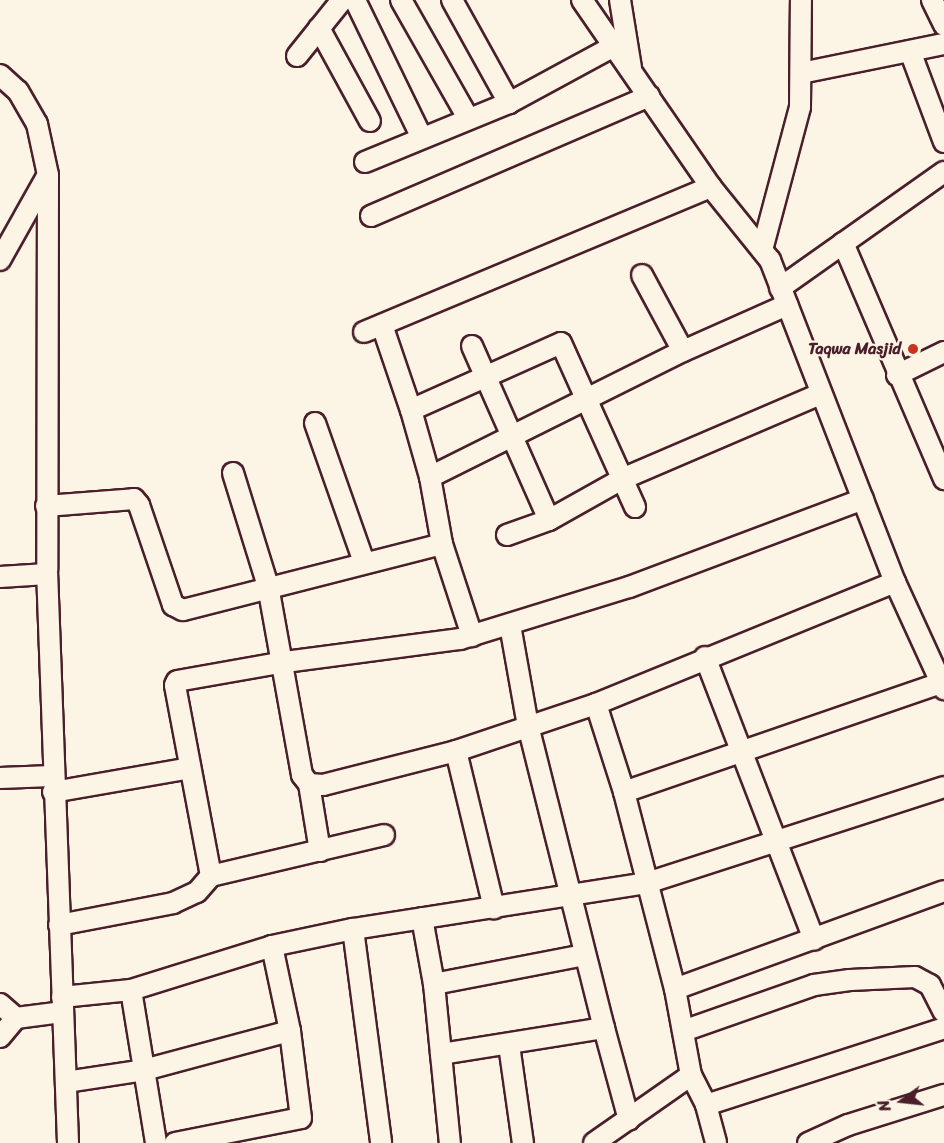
<!DOCTYPE html>
<html>
<head>
<meta charset="utf-8">
<style>
  body { margin:0 }
  #map { position:relative; width:944px; height:1143px; overflow:hidden; background:#fcf5e5; font-family:Sriracha,sans-serif }
  div>[style] { position:absolute }
  .roads { filter:drop-shadow(2px 0 #4a1f2b) drop-shadow(-2px 0 #4a1f2b) drop-shadow(0 2px #4a1f2b) drop-shadow(0 -2px #4a1f2b) }
  .minor>* { height:20px; margin:-10px; padding:0 10px; transform-origin:10px; border-radius:10px; background:#fcf5e5 }
  .dots>* { width:16px; height:16px; translate:-50% -50%; box-sizing:border-box; border:3px solid #fcf5e5; border-radius:50% }
  span { translate:-50% -50%; white-space:nowrap; text-align:center; line-height:1.15; -webkit-text-stroke:4.5px #fcf5e5; paint-order:stroke }
  .poi-label { font-size:16px; color:#4a1f2b; font-weight:700 }
  .right { translate:-100% -50%; text-align:right }
  .north { position:absolute; left:872px; top:1071px; width:60px; height:60px; -webkit-text-stroke:4px #fcf5e5; paint-order:stroke; rotate:255deg; font-size:16px; font-weight:700; line-height:24px; text-align:center; color:#4a1f2b }
  .north::after { content:''; display:block; margin:auto; width:21px; height:27px; background:#4a1f2b; clip-path:polygon(50% 0,100% 100%,50% 72%,0 100%) }
</style>
</head>
<body>
<div id="map">
  <div class="roads">
    <div class="minor">
      <div style="left:355px;top:0;width:153px;rotate:64.1deg"></div>
      <div style="left:401px;top:0;width:136px;rotate:60.4deg"></div>
      <div style="left:452px;top:0;width:118px;rotate:61deg"></div>
      <div style="left:582px;top:0;width:227px;rotate:55.4deg"></div>
      <div style="left:711px;top:187px;width:94px;rotate:51.1deg"></div>
      <div style="left:770px;top:260px;width:345px;rotate:68.8deg"></div>
      <div style="left:895px;top:582px;width:118px;rotate:65.4deg"></div>
      <div style="left:620px;top:0;width:69px;rotate:80.8deg"></div>
      <div style="left:932px;top:0;width:28px;rotate:64deg"></div>
      <div style="left:319px;top:28px;width:106px;rotate:61.3deg"></div>
      <div style="left:910px;top:51px;width:97px;rotate:69.5deg"></div>
      <div style="left:297px;top:56px;width:72px;rotate:-51.2deg"></div>
      <div style="left:801px;top:73px;width:146px;rotate:-11.5deg"></div>
      <div style="left:0;top:75px;width:24px;rotate:42deg"></div>
      <div style="left:18px;top:91px;width:38px;rotate:60deg"></div>
      <div style="left:37px;top:124px;width:52px;rotate:77.8deg"></div>
      <div style="left:48px;top:175px;width:395px;rotate:90.1deg"></div>
      <div style="left:47px;top:570px;width:573px;rotate:87.9deg"></div>
      <div style="left:365px;top:162px;width:156px;rotate:-22.3deg"></div>
      <div style="left:509px;top:103px;width:117px;rotate:-28.5deg"></div>
      <div style="left:371px;top:216px;width:303px;rotate:-23.3deg"></div>
      <div style="left:843px;top:243px;width:257px;rotate:66.8deg"></div>
      <div style="left:762px;top:250px;width:148px;rotate:-75.1deg"></div>
      <div style="left:800px;top:107px;width:107px;rotate:-89.5deg"></div>
      <div style="left:0;top:260px;width:94px;rotate:-60.7deg"></div>
      <div style="left:642px;top:275px;width:86px;rotate:61.7deg"></div>
      <div style="left:780px;top:288px;width:201px;rotate:-35.3deg"></div>
      <div style="left:382px;top:325px;width:90px;rotate:71.2deg"></div>
      <div style="left:411px;top:410px;width:70px;rotate:74.2deg"></div>
      <div style="left:430px;top:477px;width:68px;rotate:79.8deg"></div>
      <div style="left:442px;top:544px;width:97px;rotate:71.9deg"></div>
      <div style="left:364px;top:332px;width:376px;rotate:-22.7deg"></div>
      <div style="left:472px;top:346px;width:190px;rotate:66.1deg"></div>
      <div style="left:897px;top:375px;width:52px;rotate:-26.1deg"></div>
      <div style="left:411px;top:410px;width:164px;rotate:-24.1deg"></div>
      <div style="left:561px;top:343px;width:180px;rotate:65.7deg"></div>
      <div style="left:315px;top:423px;width:147px;rotate:70.6deg"></div>
      <div style="left:233px;top:473px;width:118px;rotate:72.8deg"></div>
      <div style="left:268px;top:586px;width:192px;rotate:79.8deg"></div>
      <div style="left:302px;top:775px;width:11px;rotate:52deg"></div>
      <div style="left:309px;top:784px;width:68px;rotate:80.7deg"></div>
      <div style="left:430px;top:477px;width:283px;rotate:-26.5deg"></div>
      <div style="left:683px;top:351px;width:114px;rotate:-23.9deg"></div>
      <div style="left:46px;top:506px;width:88px;rotate:-4.5deg"></div>
      <div style="left:134px;top:499px;width:8px;rotate:50deg"></div>
      <div style="left:139px;top:505px;width:106px;rotate:71.2deg"></div>
      <div style="left:173px;top:605px;width:11px;rotate:27deg"></div>
      <div style="left:183px;top:610px;width:267px;rotate:-14.3deg"></div>
      <div style="left:507px;top:535px;width:45px;rotate:-19.7deg"></div>
      <div style="left:549px;top:520px;width:84px;rotate:-29.3deg"></div>
      <div style="left:622px;top:479px;width:215px;rotate:-23.2deg"></div>
      <div style="left:0;top:577px;width:47px;rotate:-3.7deg"></div>
      <div style="left:705px;top:657px;width:303px;rotate:68.9deg"></div>
      <div style="left:596px;top:704px;width:92px;rotate:72.3deg"></div>
      <div style="left:624px;top:792px;width:203px;rotate:75.5deg"></div>
      <div style="left:675px;top:989px;width:87px;rotate:79.5deg"></div>
      <div style="left:691px;top:1075px;width:34px;rotate:63deg"></div>
      <div style="left:706px;top:1105px;width:39px;rotate:75deg"></div>
      <div style="left:456px;top:751px;width:162px;rotate:76.4deg"></div>
      <div style="left:0;top:778px;width:52px;rotate:-2.2deg"></div>
      <div style="left:309px;top:784px;width:14px;rotate:4deg"></div>
      <div style="left:323px;top:785px;width:137px;rotate:-14.3deg"></div>
      <div style="left:456px;top:751px;width:148px;rotate:-18.6deg"></div>
      <div style="left:596px;top:704px;width:323px;rotate:-22.2deg"></div>
      <div style="left:53px;top:792px;width:139px;rotate:-9.9deg"></div>
      <div style="left:624px;top:792px;width:335px;rotate:-19deg"></div>
      <div style="left:384px;top:835px;width:178px;rotate:166.7deg"></div>
      <div style="left:211px;top:876px;width:194px;rotate:-100.7deg"></div>
      <div style="left:175px;top:685px;width:4px;rotate:-63deg"></div>
      <div style="left:177px;top:681px;width:110px;rotate:-10deg"></div>
      <div style="left:285px;top:662px;width:177px;rotate:-7.5deg"></div>
      <div style="left:460px;top:639px;width:177px;rotate:-17.1deg"></div>
      <div style="left:629px;top:587px;width:250px;rotate:-20.6deg"></div>
      <div style="left:422px;top:918px;width:67px;rotate:79.7deg"></div>
      <div style="left:434px;top:984px;width:160px;rotate:84.3deg"></div>
      <div style="left:59px;top:925px;width:116px;rotate:-10.9deg"></div>
      <div style="left:173px;top:903px;width:26px;rotate:-25deg"></div>
      <div style="left:197px;top:892px;width:21px;rotate:-49deg"></div>
      <div style="left:353px;top:929px;width:216px;rotate:82.5deg"></div>
      <div style="left:434px;top:984px;width:153px;rotate:-10.9deg"></div>
      <div style="left:675px;top:989px;width:286px;rotate:-20deg"></div>
      <div style="left:131px;top:990px;width:155px;rotate:80.7deg"></div>
      <div style="left:62px;top:997px;width:69px;rotate:-5.8deg"></div>
      <div style="left:131px;top:990px;width:148px;rotate:-17.3deg"></div>
      <div style="left:272px;top:946px;width:83px;rotate:-11.9deg"></div>
      <div style="left:353px;top:929px;width:298px;rotate:-8.9deg"></div>
      <div style="left:647px;top:883px;width:312px;rotate:-17.9deg"></div>
      <div style="left:0;top:1004px;width:21px;rotate:41deg"></div>
      <div style="left:604px;top:1028px;width:95px;rotate:74.8deg"></div>
      <div style="left:683px;top:1031px;width:139px;rotate:-19.3deg"></div>
      <div style="left:814px;top:985px;width:36px;rotate:-8deg"></div>
      <div style="left:850px;top:980px;width:65px;rotate:-2.6deg"></div>
      <div style="left:915px;top:977px;width:17px;rotate:28deg"></div>
      <div style="left:930px;top:985px;width:30px;rotate:63deg"></div>
      <div style="left:0;top:1037px;width:25px;rotate:-50deg"></div>
      <div style="left:16px;top:1018px;width:46px;rotate:-7.4deg"></div>
      <div style="left:509px;top:1045px;width:99px;rotate:81.9deg"></div>
      <div style="left:441px;top:1054px;width:165px;rotate:-9.1deg"></div>
      <div style="left:604px;top:1028px;width:311px;rotate:-104.1deg"></div>
      <div style="left:528px;top:726px;width:103px;rotate:-100.1deg"></div>
      <div style="left:66px;top:1082px;width:79px;rotate:-8.7deg"></div>
      <div style="left:144px;top:1070px;width:151px;rotate:-15deg"></div>
      <div style="left:706px;top:1105px;width:250px;rotate:-17.9deg"></div>
      <div style="left:175px;top:1143px;width:128px;rotate:-11.2deg"></div>
      <div style="left:301px;top:1118px;width:88px;rotate:-97.2deg"></div>
      <div style="left:290px;top:1031px;width:87px;rotate:-102deg"></div>
      <div style="left:594px;top:1143px;width:118px;rotate:-35deg"></div>
      <div style="left:808px;top:1143px;width:44px;rotate:-24.2deg"></div>
      <div style="left:848px;top:1125px;width:101px;rotate:-17.4deg"></div>
    </div>
  </div>
  <div class="dots">
    <div style="left:913px;top:349px;background:#c8321e"></div>
  </div>
  <div class="poi-label">
    <span class="right" style="left:901px;top:349px">Taqwa Masjid</span>
  </div>
  <div class="north">N</div>
</div>
</body>
</html>
